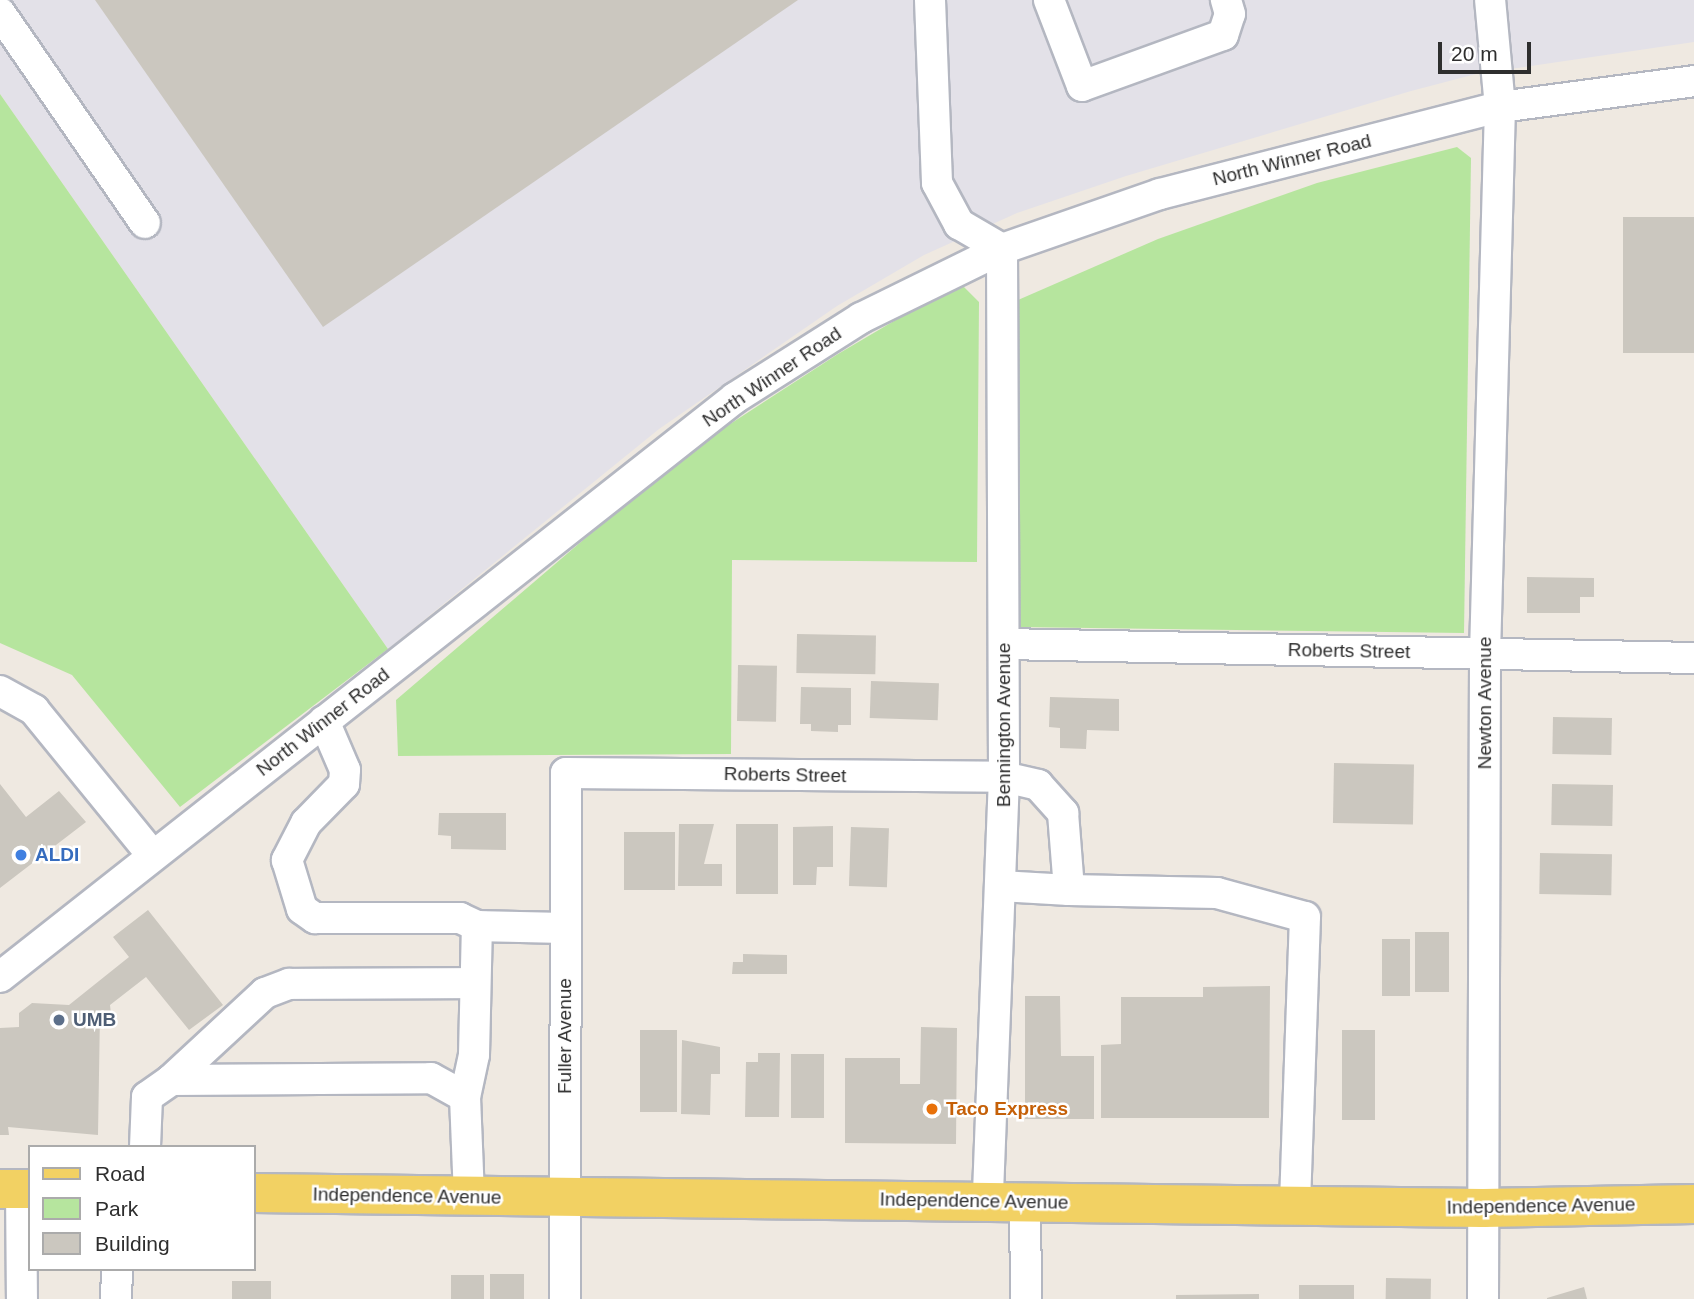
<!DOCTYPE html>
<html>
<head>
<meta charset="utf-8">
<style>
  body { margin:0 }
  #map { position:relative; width:1694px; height:1299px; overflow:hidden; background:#efe9e1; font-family:Helvetica,sans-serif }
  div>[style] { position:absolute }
  .industrial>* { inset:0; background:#e3e1e8 }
  .green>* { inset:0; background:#b6e59e }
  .building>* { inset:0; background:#cbc7bf; transform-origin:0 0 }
  .roads { filter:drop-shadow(2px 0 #b4b7c1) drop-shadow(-2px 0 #b4b7c1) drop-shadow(0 2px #b4b7c1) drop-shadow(0 -2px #b4b7c1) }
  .minor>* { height:30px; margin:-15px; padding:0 15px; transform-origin:15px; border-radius:15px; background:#fff }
  .major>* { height:38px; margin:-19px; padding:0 19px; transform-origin:19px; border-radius:19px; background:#f2d163 }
  .dots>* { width:19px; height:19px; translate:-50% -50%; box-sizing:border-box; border:4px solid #fff; border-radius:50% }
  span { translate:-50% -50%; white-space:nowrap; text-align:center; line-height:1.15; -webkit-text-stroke:5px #fff; paint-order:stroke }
  .street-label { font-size:19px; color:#2e2e2e }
  .shop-label { font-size:19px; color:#366cbe; font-weight:700 }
  .left { translate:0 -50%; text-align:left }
  .service-label { font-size:19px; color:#4e5e75; font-weight:700 }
  .food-label { font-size:19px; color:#c56008; font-weight:700 }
  .legend { position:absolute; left:28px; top:1145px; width:228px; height:126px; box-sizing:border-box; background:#fff; border:2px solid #ababab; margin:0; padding:9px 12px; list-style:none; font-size:21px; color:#2e2e2e }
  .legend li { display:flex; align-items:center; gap:14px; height:35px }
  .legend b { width:35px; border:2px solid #ababab }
  .scale { position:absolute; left:1438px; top:42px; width:93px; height:32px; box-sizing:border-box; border:4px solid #2e2e2e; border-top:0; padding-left:9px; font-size:21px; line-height:24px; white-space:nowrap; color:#2e2e2e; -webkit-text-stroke:5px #fff; paint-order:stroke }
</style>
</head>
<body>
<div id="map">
  <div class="industrial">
    <div style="clip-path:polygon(0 0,1694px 0,1694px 42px,1476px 74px,1411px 91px,1126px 176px,1017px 213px,924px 255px,837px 306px,659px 429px,388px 649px,0 94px)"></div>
  </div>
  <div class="green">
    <div style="clip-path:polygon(0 94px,388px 649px,180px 807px,72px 675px,0 643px)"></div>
    <div style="clip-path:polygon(1457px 147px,1471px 158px,1464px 633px,1018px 627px,1018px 300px,1158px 239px,1317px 183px)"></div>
    <div style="clip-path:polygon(964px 287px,979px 302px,977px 562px,732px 560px,731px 754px,398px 756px,396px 700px,623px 506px,727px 426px,838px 354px,950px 288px)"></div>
  </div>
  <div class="building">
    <div style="clip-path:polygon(95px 0,798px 0,323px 327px)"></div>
    <div style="left:1694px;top:217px;width:136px;height:71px;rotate:90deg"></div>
    <div style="clip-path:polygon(1527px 577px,1594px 578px,1594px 597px,1580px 597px,1580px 613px,1527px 613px)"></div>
    <div style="left:797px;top:634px;width:79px;height:39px;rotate:1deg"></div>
    <div style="left:738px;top:665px;width:39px;height:56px;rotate:1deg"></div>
    <div style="left:871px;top:681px;width:68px;height:37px;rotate:2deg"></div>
    <div style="clip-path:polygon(801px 687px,851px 688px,851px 725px,838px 725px,838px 732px,811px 731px,811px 724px,800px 724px)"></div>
    <div style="clip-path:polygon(1050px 697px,1119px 699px,1119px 731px,1087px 730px,1086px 749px,1060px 748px,1060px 728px,1049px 727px)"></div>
    <div style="left:1553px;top:717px;width:59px;height:37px;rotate:1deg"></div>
    <div style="left:1334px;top:763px;width:80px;height:60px;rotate:1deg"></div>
    <div style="clip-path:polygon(0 784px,26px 817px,59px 791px,86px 822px,0 888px)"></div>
    <div style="left:1552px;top:784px;width:61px;height:41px;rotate:1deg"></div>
    <div style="clip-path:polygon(439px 813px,506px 813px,506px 850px,451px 849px,451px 836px,438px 835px)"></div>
    <div style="clip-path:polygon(679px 824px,714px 824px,704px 864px,722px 864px,722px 886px,678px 886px)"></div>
    <div style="left:736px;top:824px;width:42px;height:70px"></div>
    <div style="clip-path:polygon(833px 826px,833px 867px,817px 867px,816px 885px,793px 885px,793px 827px)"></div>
    <div style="left:851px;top:827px;width:38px;height:59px;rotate:2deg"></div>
    <div style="left:624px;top:832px;width:51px;height:58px"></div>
    <div style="left:1540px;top:853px;width:72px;height:41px;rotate:1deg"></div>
    <div style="clip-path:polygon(148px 910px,223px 1005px,189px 1030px,146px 977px,110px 1005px,111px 1014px,100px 1014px,98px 1135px,8px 1127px,9px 1135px,0 1135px,0 1028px,19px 1027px,19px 1013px,32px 1003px,69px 1005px,129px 957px,113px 937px)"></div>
    <div style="left:1415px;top:932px;width:34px;height:60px"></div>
    <div style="left:1382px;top:939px;width:28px;height:57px"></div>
    <div style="clip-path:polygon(743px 954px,787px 955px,787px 974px,732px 974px,733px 962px,743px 962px)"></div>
    <div style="clip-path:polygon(1270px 986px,1269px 1118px,1101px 1118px,1101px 1045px,1121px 1044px,1121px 997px,1203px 997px,1203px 987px)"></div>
    <div style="clip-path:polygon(1025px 996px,1060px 996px,1061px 1056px,1094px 1056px,1094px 1119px,1025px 1119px)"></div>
    <div style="clip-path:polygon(921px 1027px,957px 1028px,956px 1144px,845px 1143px,845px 1058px,900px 1058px,900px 1084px,920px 1084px)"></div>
    <div style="left:640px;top:1030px;width:37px;height:82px"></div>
    <div style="left:1375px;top:1030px;width:90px;height:33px;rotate:90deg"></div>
    <div style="clip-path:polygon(682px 1040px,720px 1047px,720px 1074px,711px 1074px,710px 1115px,681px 1114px)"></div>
    <div style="clip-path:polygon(758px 1053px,780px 1053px,779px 1117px,745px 1117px,746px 1062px,758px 1062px)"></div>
    <div style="left:791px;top:1054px;width:33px;height:64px"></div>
    <div style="left:490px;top:1274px;width:34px;height:25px"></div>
    <div style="left:451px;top:1275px;width:33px;height:24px"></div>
    <div style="left:1386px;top:1278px;width:45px;height:21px;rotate:1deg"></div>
    <div style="left:271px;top:1281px;width:18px;height:39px;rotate:90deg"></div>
    <div style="left:1299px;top:1285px;width:55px;height:14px"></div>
    <div style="clip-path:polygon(1584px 1287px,1587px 1299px,1547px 1299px,1547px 1298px)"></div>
    <div style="clip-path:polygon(1259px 1294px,1259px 1299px,1176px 1299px,1176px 1295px)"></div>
  </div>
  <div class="roads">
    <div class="minor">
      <div style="left:930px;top:0;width:183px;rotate:87.8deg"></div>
      <div style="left:937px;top:183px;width:47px;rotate:61.8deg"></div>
      <div style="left:959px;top:224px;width:50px;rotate:30.2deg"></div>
      <div style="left:1002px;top:249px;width:528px;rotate:89.78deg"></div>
      <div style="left:1004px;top:777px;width:424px;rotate:92.2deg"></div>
      <div style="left:1049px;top:0;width:92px;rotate:69deg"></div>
      <div style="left:1082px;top:86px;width:150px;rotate:-19.9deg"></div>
      <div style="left:1223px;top:35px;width:22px;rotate:-72deg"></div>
      <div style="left:1230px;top:14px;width:15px;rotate:-106deg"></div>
      <div style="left:0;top:13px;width:255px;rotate:55.4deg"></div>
      <div style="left:1004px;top:644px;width:690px;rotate:1.16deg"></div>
      <div style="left:0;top:691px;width:39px;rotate:29deg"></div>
      <div style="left:34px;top:710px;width:188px;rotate:50.8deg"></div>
      <div style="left:324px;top:721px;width:53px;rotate:66.8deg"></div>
      <div style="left:345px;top:770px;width:14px;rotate:94deg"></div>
      <div style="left:344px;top:784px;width:54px;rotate:134.3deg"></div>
      <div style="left:306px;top:823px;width:42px;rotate:117.2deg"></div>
      <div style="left:287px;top:860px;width:51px;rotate:73deg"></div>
      <div style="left:302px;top:909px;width:16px;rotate:35deg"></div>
      <div style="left:315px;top:918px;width:145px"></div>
      <div style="left:460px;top:918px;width:19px;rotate:25deg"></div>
      <div style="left:477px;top:926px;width:88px;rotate:1.3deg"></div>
      <div style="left:1069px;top:890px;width:148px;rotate:1.2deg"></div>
      <div style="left:1217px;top:893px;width:91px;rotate:15.3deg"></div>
      <div style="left:1305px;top:917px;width:289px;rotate:92deg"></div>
      <div style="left:0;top:977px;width:936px;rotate:-38.23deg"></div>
      <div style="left:735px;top:398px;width:149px;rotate:-32.4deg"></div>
      <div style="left:861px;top:318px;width:157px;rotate:-26.1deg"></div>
      <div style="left:1002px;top:249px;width:167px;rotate:-19.2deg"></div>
      <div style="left:1160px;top:194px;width:351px;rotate:-14.4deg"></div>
      <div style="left:1500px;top:107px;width:196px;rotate:-7.6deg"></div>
      <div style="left:171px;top:1080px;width:128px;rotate:-42.8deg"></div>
      <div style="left:265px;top:993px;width:26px;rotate:-21deg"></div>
      <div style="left:289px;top:984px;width:186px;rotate:-0.3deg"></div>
      <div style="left:465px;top:1097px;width:43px;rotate:-77.9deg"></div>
      <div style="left:474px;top:1055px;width:129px;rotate:-88.7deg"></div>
      <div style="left:145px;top:1147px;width:50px;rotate:-87.7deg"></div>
      <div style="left:147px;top:1097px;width:29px;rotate:-35deg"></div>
      <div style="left:171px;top:1080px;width:260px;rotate:-0.4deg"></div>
      <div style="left:431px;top:1078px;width:39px;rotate:29deg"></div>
      <div style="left:465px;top:1097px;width:100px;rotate:87.7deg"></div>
      <div style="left:21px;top:1189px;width:110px;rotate:89.5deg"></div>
      <div style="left:1025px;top:1202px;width:97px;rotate:89.4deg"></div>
      <div style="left:116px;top:1299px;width:30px;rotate:-88deg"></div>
      <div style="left:565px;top:1299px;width:526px;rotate:-89.89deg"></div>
      <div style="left:566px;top:773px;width:438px;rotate:0.5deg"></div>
      <div style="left:1004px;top:777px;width:35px;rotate:13deg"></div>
      <div style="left:1038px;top:785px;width:38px;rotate:48deg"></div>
      <div style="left:1063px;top:813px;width:77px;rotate:85.5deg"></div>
      <div style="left:1069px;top:890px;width:69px;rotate:-176.7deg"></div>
      <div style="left:1483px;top:1299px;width:645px;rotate:-89.82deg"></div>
      <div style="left:1485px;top:654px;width:547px;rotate:-88.43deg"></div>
      <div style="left:1500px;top:107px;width:107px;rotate:-95.3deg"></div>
    </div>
    <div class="major">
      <div style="left:0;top:1189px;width:30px"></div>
      <div style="left:254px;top:1193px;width:1229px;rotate:0.7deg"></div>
      <div style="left:1483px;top:1208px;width:211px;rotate:-1.1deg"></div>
    </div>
  </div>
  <div class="dots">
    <div style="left:21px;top:855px;background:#3f7fe0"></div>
    <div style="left:59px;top:1020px;background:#5c6f8a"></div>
    <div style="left:932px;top:1109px;background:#e8710a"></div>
  </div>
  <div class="street-label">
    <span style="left:1292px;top:160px;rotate:-14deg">North Winner Road</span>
    <span style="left:772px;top:377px;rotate:-34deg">North Winner Road</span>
    <span style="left:1349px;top:651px;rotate:1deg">Roberts Street</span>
    <span style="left:1485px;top:703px;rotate:-90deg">Newton Avenue</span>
    <span style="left:323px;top:722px;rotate:-38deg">North Winner Road</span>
    <span style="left:1004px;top:725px;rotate:-90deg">Bennington Avenue</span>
    <span style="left:785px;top:775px;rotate:1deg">Roberts Street</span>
    <span style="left:565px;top:1036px;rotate:-90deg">Fuller Avenue</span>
    <span style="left:407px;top:1196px;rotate:1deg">Independence Avenue</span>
    <span style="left:974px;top:1201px;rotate:1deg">Independence Avenue</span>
    <span style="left:1541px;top:1206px;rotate:-1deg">Independence Avenue</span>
  </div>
  <div class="shop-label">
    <span class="left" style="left:35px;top:855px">ALDI</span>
  </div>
  <div class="service-label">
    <span class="left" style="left:73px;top:1020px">UMB</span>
  </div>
  <div class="food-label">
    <span class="left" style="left:946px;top:1109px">Taco Express</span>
  </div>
  <ul class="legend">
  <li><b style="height:9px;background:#f2d163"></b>Road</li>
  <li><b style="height:19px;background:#b6e59e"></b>Park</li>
  <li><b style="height:19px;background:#cbc7bf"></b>Building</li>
  </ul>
  <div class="scale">20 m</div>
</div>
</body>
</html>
